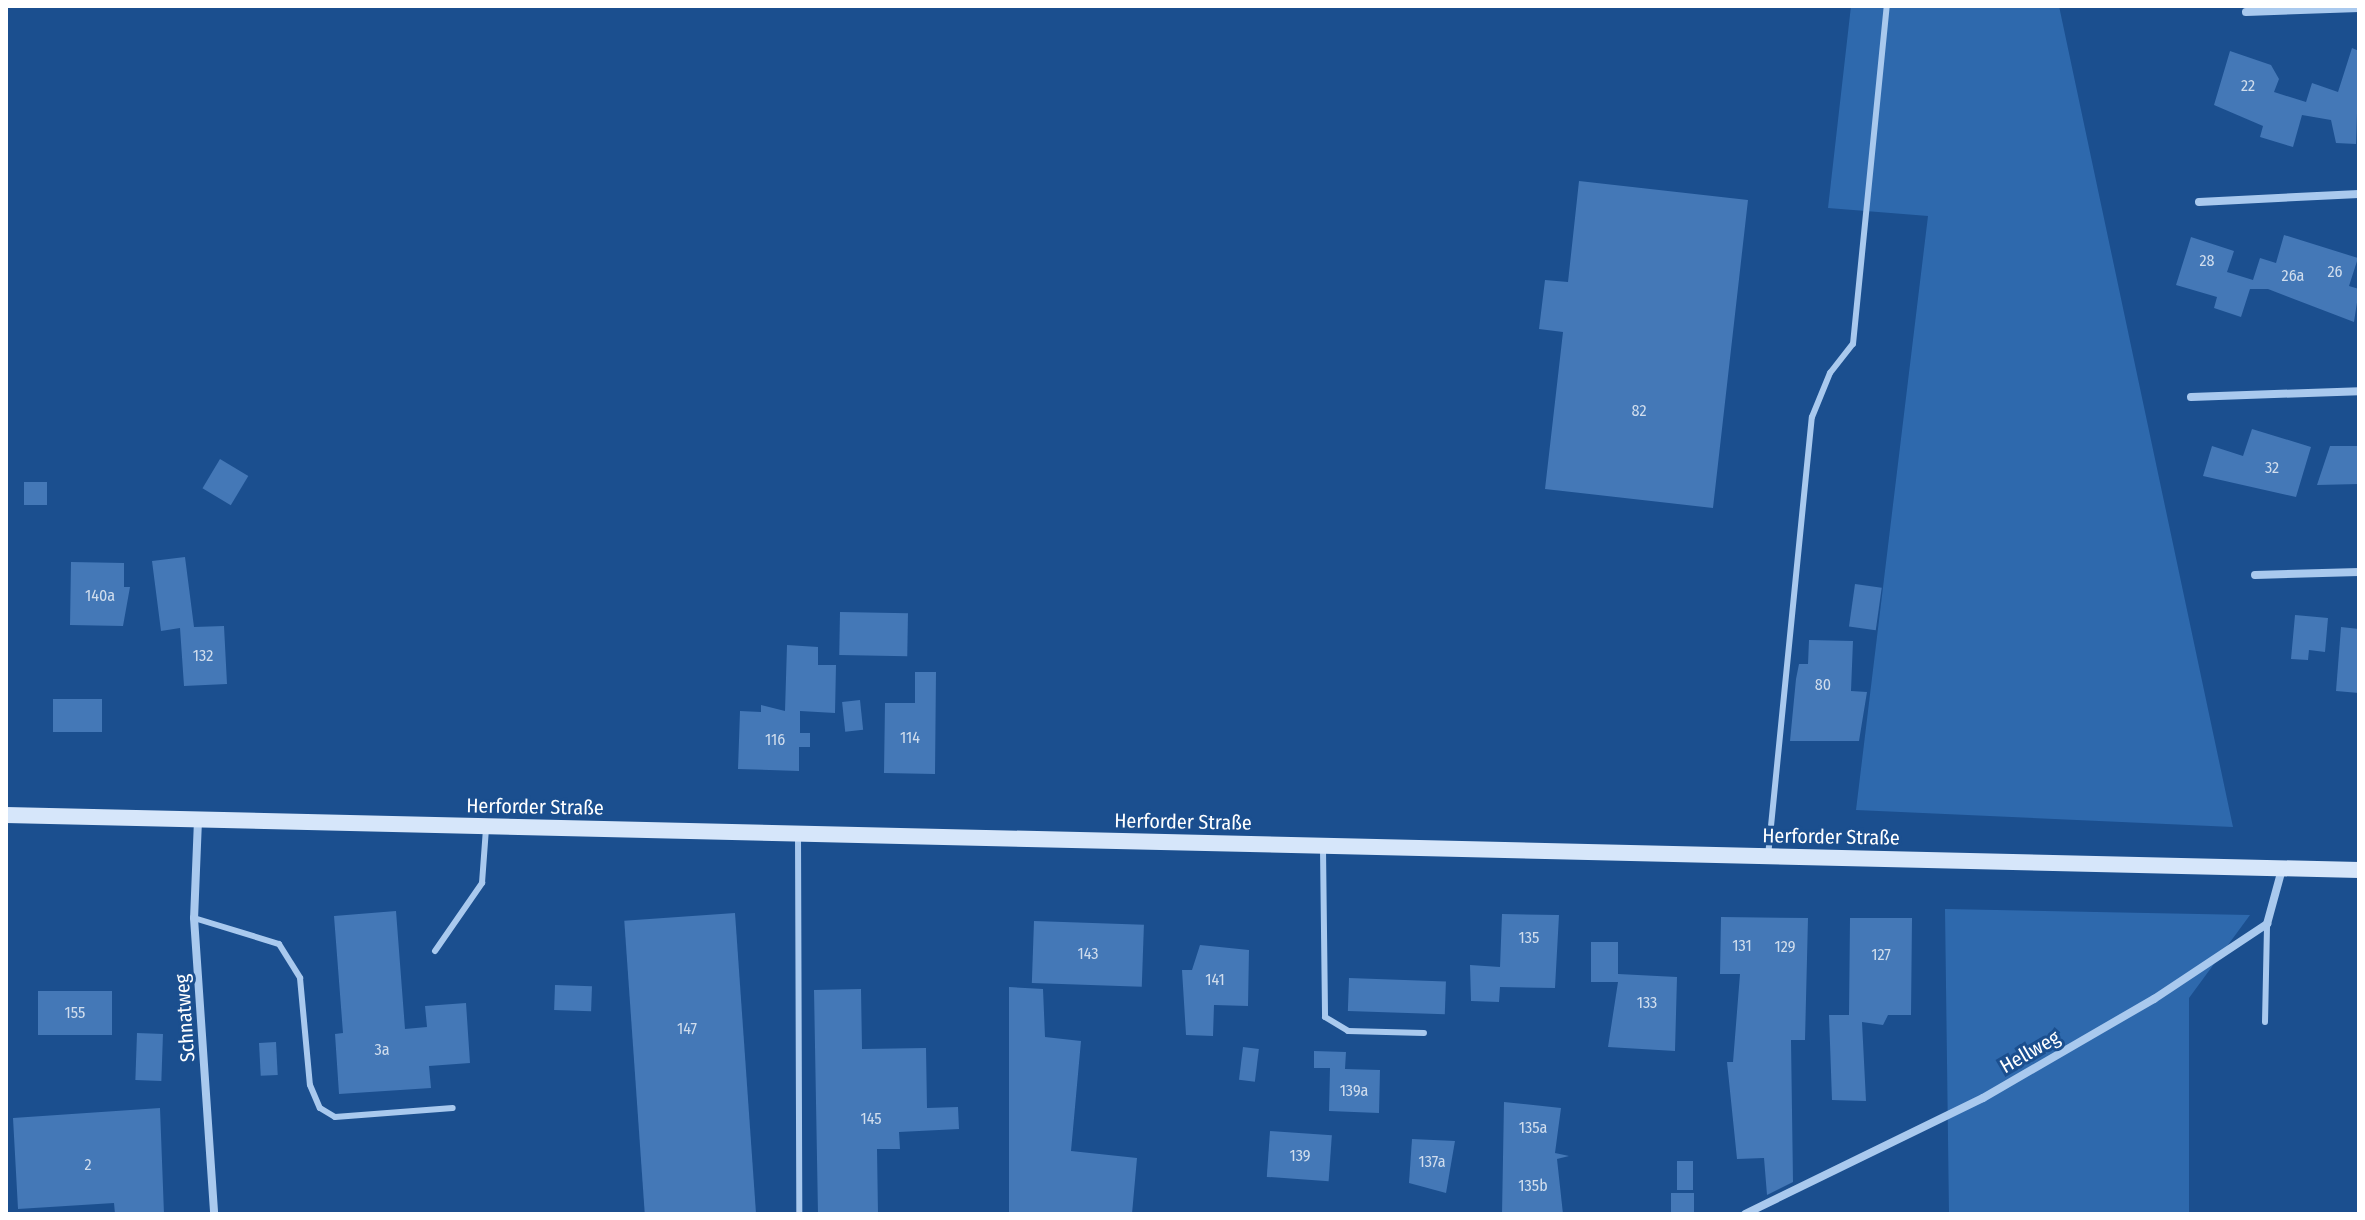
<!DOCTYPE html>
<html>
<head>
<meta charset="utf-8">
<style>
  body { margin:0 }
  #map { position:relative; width:2365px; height:1220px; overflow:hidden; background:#1b4f8f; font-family:"Fira Sans Condensed",sans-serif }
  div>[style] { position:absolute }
  .green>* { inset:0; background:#2e69ad }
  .building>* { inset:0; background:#4478b7; transform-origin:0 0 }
  .service>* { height:6px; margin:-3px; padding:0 3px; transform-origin:3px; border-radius:3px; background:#a9c9ee }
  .minor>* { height:8px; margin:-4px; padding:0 4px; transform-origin:4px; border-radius:4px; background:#a9c9ee }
  .secondary>* { height:16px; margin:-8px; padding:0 8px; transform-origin:8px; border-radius:8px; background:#d6e6fa }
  span { translate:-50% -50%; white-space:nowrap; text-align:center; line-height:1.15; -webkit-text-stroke:6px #1b4f8f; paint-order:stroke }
  .number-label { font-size:16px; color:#d0dded }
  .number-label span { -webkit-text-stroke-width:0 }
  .street-label { font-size:20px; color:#fff }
  .frame { position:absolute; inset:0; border:8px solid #fff; pointer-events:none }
</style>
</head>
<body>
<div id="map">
  <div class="green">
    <div style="clip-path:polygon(1851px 6px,2059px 6px,2233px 827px,1856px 810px,1928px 216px,1828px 208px)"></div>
    <div style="clip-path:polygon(1945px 909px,2250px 915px,2189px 998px,2189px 1214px,1949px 1214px)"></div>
  </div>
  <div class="building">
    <div style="clip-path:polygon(2352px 48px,2359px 51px,2356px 144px,2336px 143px,2331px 120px,2302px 115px,2293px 147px,2260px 137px,2263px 126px,2214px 105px,2230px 51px,2271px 65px,2279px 79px,2274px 92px,2306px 102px,2312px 83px,2338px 92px)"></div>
    <div style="clip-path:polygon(1579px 181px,1748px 200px,1713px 508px,1545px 489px,1563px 332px,1539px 329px,1545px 280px,1568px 282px)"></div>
    <div style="clip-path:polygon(2284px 235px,2358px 258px,2349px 286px,2359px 289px,2354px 322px,2268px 289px,2250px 289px,2241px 317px,2214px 308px,2217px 297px,2176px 285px,2191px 237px,2234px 251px,2227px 272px,2253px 280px,2260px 258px,2276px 263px)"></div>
    <div style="clip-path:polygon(2252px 429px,2311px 447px,2296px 497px,2203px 476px,2212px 446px,2243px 456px)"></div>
    <div style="clip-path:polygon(2330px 446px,2359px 446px,2359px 484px,2317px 485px)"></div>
    <div style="left:220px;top:459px;width:33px;height:34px;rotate:31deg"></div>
    <div style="left:24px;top:482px;width:23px;height:23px"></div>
    <div style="clip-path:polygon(185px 557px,194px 627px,224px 626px,227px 684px,184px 686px,180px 628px,161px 631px,152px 561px)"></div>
    <div style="clip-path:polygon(71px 562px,124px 563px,124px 587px,130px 587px,123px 626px,70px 625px)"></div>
    <div style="left:1855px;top:584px;width:27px;height:43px;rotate:8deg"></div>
    <div style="left:840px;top:612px;width:68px;height:43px;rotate:1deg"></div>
    <div style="clip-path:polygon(2295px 615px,2328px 618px,2325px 652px,2309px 650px,2308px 660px,2291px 659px)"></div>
    <div style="clip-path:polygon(2341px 627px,2359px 629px,2359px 693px,2336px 691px)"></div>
    <div style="clip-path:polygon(1809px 640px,1853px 641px,1851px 691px,1867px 692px,1859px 741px,1790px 741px,1796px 679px,1799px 664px,1808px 664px)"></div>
    <div style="clip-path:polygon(787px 645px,818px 647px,818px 665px,836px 665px,835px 713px,800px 711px,800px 733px,810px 733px,810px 747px,799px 747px,799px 771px,738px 769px,740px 711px,761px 712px,761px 705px,785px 711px)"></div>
    <div style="clip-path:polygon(915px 672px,936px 672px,935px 774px,884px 773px,885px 703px,915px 703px)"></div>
    <div style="left:53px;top:699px;width:49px;height:33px"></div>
    <div style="left:860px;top:700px;width:30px;height:18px;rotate:84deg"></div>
    <div style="clip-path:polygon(396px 911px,405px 1029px,427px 1027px,425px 1006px,466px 1003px,470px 1063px,429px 1066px,431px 1088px,339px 1094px,335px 1034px,343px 1033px,334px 916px)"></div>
    <div style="left:735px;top:913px;width:302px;height:111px;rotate:86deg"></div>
    <div style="clip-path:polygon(1502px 914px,1559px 915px,1555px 988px,1500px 987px,1499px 1002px,1471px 1001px,1470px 965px,1500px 967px)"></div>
    <div style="clip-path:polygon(1721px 917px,1808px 918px,1805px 1040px,1791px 1040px,1793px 1182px,1767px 1195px,1764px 1158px,1737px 1159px,1727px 1062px,1733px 1062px,1740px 974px,1720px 974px)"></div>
    <div style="clip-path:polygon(1850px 918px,1912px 918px,1911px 1015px,1888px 1015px,1883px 1025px,1862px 1022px,1866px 1101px,1832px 1100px,1829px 1015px,1849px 1015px)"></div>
    <div style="left:1034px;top:921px;width:110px;height:62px;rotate:2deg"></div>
    <div style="clip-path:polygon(1591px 942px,1618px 942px,1618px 974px,1677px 977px,1675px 1051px,1608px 1047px,1618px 982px,1591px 982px)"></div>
    <div style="clip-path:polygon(1200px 945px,1249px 950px,1248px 1006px,1214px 1005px,1213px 1036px,1186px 1035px,1182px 970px,1192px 970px)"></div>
    <div style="left:1349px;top:978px;width:97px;height:33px;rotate:2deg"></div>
    <div style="left:555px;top:985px;width:37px;height:25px;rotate:2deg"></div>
    <div style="clip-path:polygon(1009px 987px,1043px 989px,1045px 1037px,1081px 1041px,1071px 1151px,1137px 1158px,1132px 1214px,1009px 1214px)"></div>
    <div style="clip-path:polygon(861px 989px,862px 1049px,926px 1048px,927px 1108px,958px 1107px,959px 1129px,899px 1132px,900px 1149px,877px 1149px,878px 1214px,818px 1214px,814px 990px)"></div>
    <div style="left:38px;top:991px;width:74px;height:44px"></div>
    <div style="left:137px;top:1033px;width:26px;height:47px;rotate:2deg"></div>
    <div style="left:276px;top:1042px;width:33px;height:17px;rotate:87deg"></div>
    <div style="left:1243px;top:1047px;width:16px;height:33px;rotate:7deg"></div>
    <div style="clip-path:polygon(1314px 1051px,1346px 1052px,1345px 1069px,1380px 1070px,1379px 1113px,1329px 1111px,1330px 1068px,1314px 1068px)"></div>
    <div style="clip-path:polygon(1504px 1102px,1561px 1108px,1555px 1153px,1569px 1156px,1557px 1159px,1563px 1214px,1502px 1214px)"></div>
    <div style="clip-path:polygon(160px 1108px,164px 1214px,115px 1214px,114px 1203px,18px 1209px,13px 1118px)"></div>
    <div style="left:1270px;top:1131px;width:62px;height:46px;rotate:4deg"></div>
    <div style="clip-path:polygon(1412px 1139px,1455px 1141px,1446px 1193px,1409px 1183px)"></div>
    <div style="left:1677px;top:1161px;width:16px;height:29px"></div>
    <div style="left:1694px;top:1193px;width:21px;height:23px;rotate:90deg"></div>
  </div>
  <div class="service">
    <div style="left:798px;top:834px;width:380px;rotate:89.8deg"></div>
    <div style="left:1323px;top:849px;width:168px;rotate:89.3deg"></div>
    <div style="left:1325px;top:1017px;width:27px;rotate:31deg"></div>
    <div style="left:1348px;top:1031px;width:76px;rotate:1.5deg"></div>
    <div style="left:1768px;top:856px;width:441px;rotate:-84.3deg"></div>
    <div style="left:1812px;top:417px;width:48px;rotate:-67.8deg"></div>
    <div style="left:1830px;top:373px;width:37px;rotate:-52deg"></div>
    <div style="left:1853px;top:344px;width:340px;rotate:-84.3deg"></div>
    <div style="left:194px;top:918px;width:89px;rotate:17deg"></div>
    <div style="left:279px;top:944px;width:40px;rotate:58deg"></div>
    <div style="left:300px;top:978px;width:107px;rotate:84.7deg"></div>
    <div style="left:310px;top:1085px;width:25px;rotate:67deg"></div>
    <div style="left:320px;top:1108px;width:17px;rotate:31deg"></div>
    <div style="left:335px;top:1117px;width:118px;rotate:-4.4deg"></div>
    <div style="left:435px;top:951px;width:83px;rotate:-55.3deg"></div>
    <div style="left:482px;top:883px;width:54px;rotate:-85.8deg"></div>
    <div style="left:2265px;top:1022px;width:98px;rotate:-88.8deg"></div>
  </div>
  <div class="minor">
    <div style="left:2246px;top:12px;width:113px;rotate:-2deg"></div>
    <div style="left:2199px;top:202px;width:160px;rotate:-2.9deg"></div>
    <div style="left:2191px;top:397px;width:168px;rotate:-2deg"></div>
    <div style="left:2255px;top:575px;width:104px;rotate:-1.7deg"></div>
    <div style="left:198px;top:820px;width:98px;rotate:92.3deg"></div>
    <div style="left:194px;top:918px;width:297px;rotate:86.1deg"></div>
    <div style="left:1745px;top:1214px;width:265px;rotate:-26deg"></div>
    <div style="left:1983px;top:1098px;width:198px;rotate:-30.1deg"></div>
    <div style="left:2154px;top:999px;width:136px;rotate:-33.6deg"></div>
    <div style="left:2267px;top:924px;width:57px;rotate:-74.7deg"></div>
  </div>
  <div class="secondary">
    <div style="left:6px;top:815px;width:2354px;rotate:1.34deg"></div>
  </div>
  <div class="number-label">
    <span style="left:2248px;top:86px">22</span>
    <span style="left:2207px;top:261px">28</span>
    <span style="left:2335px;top:272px">26</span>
    <span style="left:2293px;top:276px">26a</span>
    <span style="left:1639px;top:411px">82</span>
    <span style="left:2272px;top:468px">32</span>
    <span style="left:100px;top:596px">140a</span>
    <span style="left:203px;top:656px">132</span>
    <span style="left:1823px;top:685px">80</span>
    <span style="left:910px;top:738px">114</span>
    <span style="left:775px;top:740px">116</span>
    <span style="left:1529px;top:938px">135</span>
    <span style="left:1742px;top:946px">131</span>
    <span style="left:1785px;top:947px">129</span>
    <span style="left:1088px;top:954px">143</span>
    <span style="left:1881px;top:955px">127</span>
    <span style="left:1215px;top:980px">141</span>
    <span style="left:1647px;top:1003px">133</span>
    <span style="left:75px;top:1013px">155</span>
    <span style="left:687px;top:1029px">147</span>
    <span style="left:382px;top:1050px">3a</span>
    <span style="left:1354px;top:1091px">139a</span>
    <span style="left:871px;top:1119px">145</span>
    <span style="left:1533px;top:1128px">135a</span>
    <span style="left:1300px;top:1156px">139</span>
    <span style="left:1432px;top:1162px">137a</span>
    <span style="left:88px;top:1165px">2</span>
    <span style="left:1533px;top:1186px">135b</span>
  </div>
  <div class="street-label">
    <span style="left:535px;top:807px;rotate:1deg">Herforder Straße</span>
    <span style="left:1183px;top:822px;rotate:1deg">Herforder Straße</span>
    <span style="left:1831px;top:837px;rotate:1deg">Herforder Straße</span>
    <span style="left:185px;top:1018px;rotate:-94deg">Schnatweg</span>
    <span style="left:2030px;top:1052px;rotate:-30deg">Hellweg</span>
  </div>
  <div class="frame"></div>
</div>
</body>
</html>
